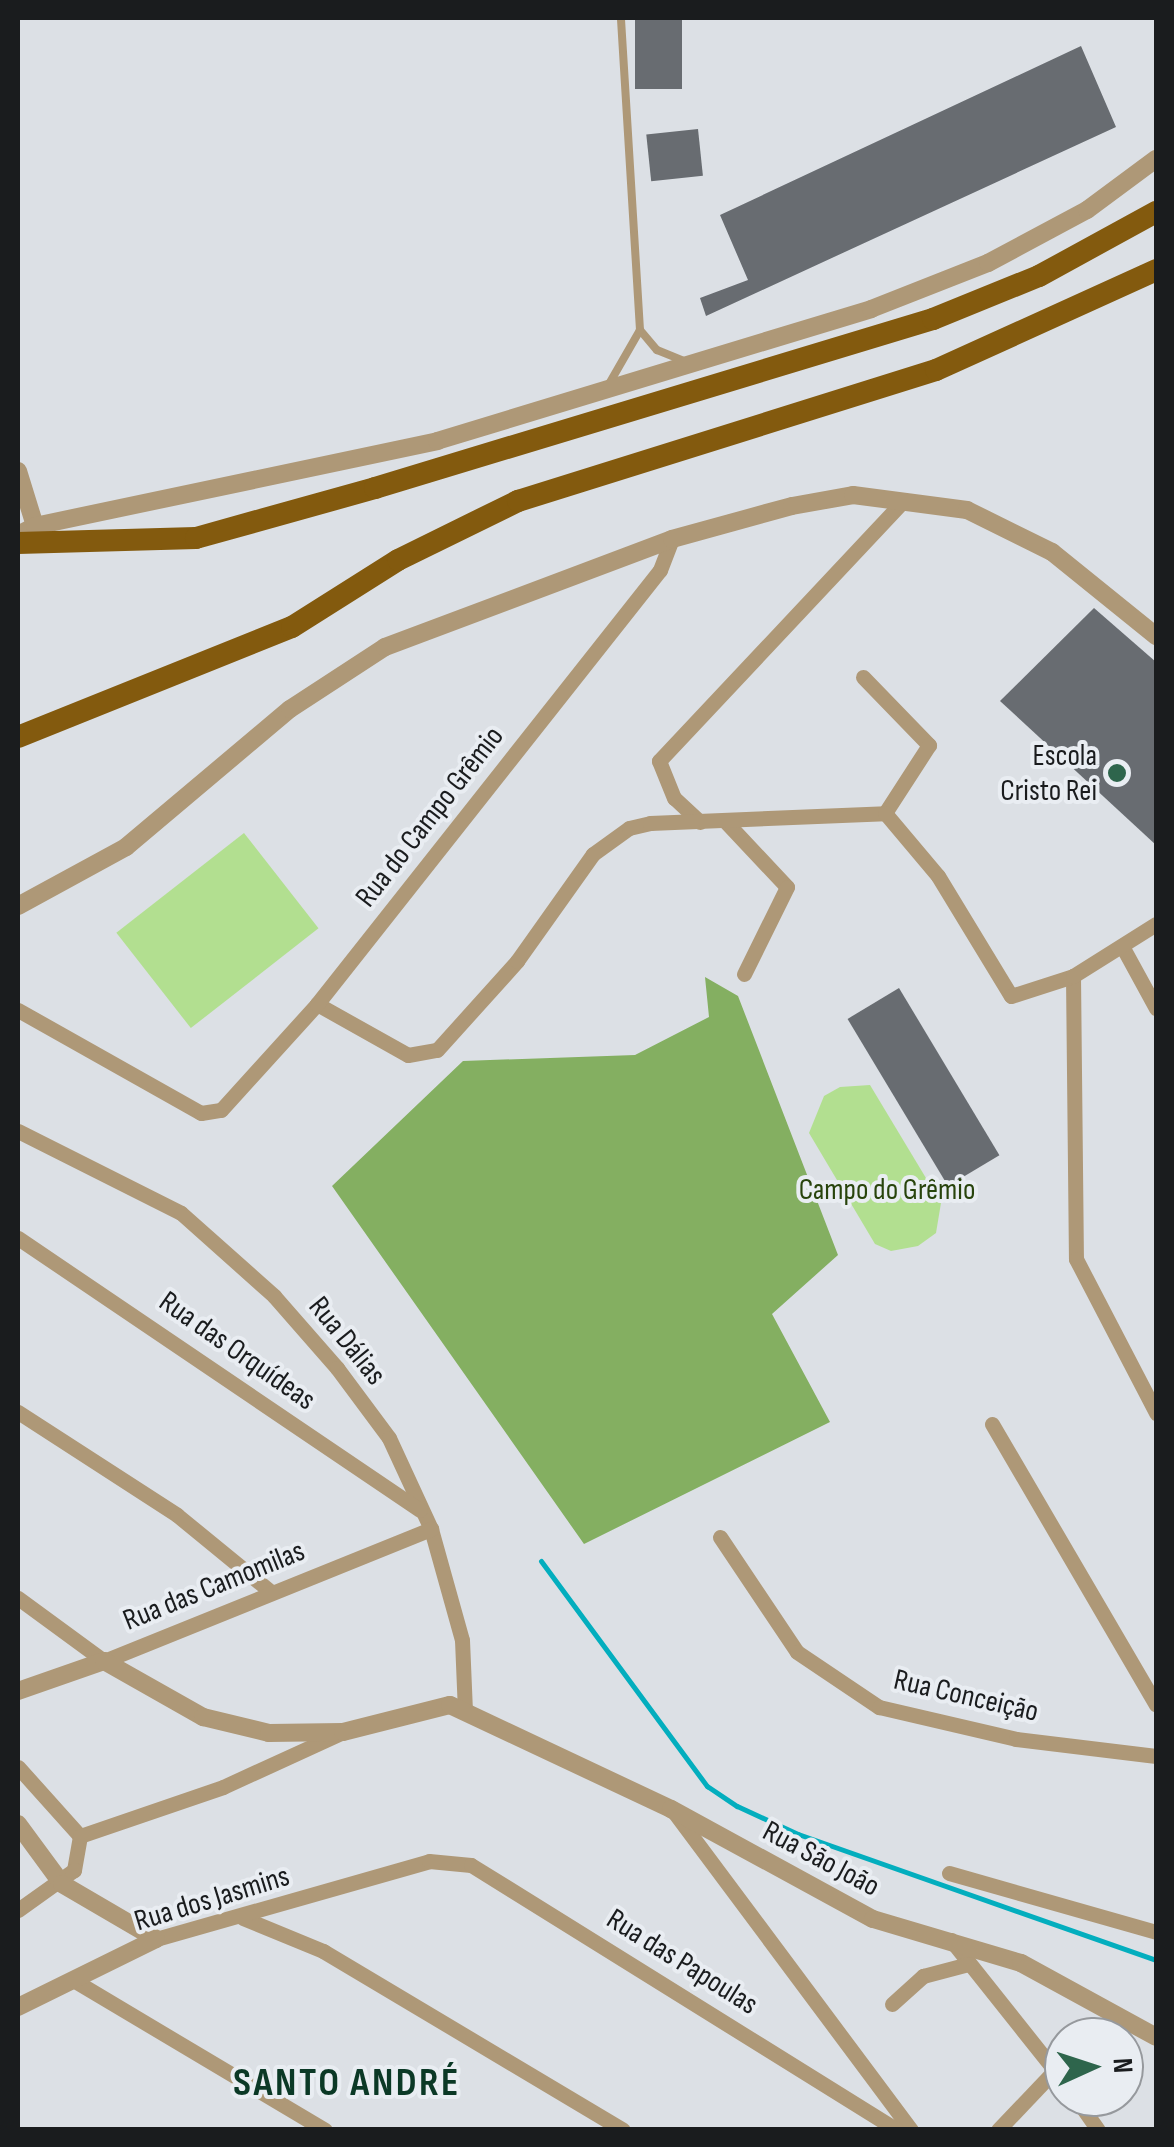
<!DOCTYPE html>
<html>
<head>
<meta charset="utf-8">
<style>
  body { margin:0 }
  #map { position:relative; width:1174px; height:2147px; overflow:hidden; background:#dce0e5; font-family:"Sofia Sans Condensed",sans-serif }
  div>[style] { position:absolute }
  .green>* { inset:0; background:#b2df90; transform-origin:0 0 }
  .forest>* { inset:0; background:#84af61 }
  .stream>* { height:5px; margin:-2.5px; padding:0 2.5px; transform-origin:2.5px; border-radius:2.5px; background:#03aebe }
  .building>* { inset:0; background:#686c71; transform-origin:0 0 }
  .service>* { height:8px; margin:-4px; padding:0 4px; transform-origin:4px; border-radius:4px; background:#ae9877 }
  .minor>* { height:15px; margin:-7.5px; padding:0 7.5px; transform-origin:7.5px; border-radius:7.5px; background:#ae9877 }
  .tertiary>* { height:18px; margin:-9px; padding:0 9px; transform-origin:9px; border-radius:9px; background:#ae9877 }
  .primary>* { height:22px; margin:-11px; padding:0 11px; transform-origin:11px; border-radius:11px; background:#835a0e }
  .dots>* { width:28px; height:28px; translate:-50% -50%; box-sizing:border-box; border:5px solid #e9edf2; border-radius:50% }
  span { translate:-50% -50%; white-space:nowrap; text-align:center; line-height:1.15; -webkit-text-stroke:8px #e9edf2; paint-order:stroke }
  .poi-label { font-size:30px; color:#1a1c1e }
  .right { translate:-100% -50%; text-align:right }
  .street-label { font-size:30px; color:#1a1c1e }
  .park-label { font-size:30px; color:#28440c }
  .district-label { font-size:40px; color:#0b3926; font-weight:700; letter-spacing:2.5px }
  .frame { position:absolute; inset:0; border:20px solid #1a1c1e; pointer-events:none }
  .north { position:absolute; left:1044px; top:2017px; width:100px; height:100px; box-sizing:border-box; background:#e9edf2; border:2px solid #96999d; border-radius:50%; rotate:87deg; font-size:28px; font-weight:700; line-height:40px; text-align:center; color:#1a1c1e }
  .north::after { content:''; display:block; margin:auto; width:35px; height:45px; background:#2e654c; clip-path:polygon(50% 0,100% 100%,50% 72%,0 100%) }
</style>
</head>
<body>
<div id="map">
  <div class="green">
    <div style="left:244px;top:833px;width:121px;height:162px;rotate:52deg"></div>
    <div style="clip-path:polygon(870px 1085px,941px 1203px,936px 1233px,918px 1246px,891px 1251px,875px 1244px,809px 1133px,824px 1096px,840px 1087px)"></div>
  </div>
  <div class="forest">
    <div style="clip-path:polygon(705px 977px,738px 996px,838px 1255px,772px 1314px,830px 1422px,584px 1544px,332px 1186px,463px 1061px,635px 1055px,709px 1017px)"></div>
  </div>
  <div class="stream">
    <div style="left:541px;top:1561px;width:280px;rotate:53.6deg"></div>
    <div style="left:707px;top:1786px;width:36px;rotate:34deg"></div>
    <div style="left:737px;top:1806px;width:67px;rotate:24.7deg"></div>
    <div style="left:798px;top:1834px;width:380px;rotate:19.4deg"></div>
  </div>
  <div class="building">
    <div style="left:635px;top:18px;width:47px;height:71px"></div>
    <div style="clip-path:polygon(1081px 46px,1116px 127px,706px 316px,700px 298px,748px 280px,720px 215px)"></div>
    <div style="left:698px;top:129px;width:47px;height:52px;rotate:84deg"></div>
    <div style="clip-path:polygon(1094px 608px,1156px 662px,1156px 845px,1000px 701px)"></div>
    <div style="left:899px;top:988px;width:195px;height:60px;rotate:59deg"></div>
  </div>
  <div class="service">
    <div style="left:640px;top:330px;width:26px;rotate:50deg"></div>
    <div style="left:657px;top:350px;width:29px;rotate:22deg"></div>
    <div style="left:609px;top:384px;width:62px;rotate:-60.1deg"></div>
    <div style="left:640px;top:330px;width:313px;rotate:-93.5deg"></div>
  </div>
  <div class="minor">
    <div style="left:863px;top:677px;width:95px;rotate:45.9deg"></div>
    <div style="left:929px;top:745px;width:81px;rotate:122.9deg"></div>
    <div style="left:700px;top:822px;width:35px;rotate:-137deg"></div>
    <div style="left:674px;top:798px;width:40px;rotate:-112deg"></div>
    <div style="left:659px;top:761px;width:358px;rotate:-46.8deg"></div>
    <div style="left:726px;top:822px;width:89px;rotate:46.8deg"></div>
    <div style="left:787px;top:887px;width:97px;rotate:116.3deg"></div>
    <div style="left:1122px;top:946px;width:71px;rotate:61.3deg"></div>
    <div style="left:1073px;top:976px;width:283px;rotate:89.4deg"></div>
    <div style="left:1076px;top:1259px;width:174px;rotate:62.5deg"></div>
    <div style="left:317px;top:1004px;width:104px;rotate:29.3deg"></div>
    <div style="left:408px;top:1055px;width:29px;rotate:-10deg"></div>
    <div style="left:437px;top:1050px;width:120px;rotate:-48deg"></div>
    <div style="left:517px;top:961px;width:131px;rotate:-54.6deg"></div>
    <div style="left:593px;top:854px;width:44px;rotate:-35.8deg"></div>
    <div style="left:629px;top:828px;width:22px;rotate:-13deg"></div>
    <div style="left:650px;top:823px;width:235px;rotate:-2.4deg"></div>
    <div style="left:885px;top:813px;width:82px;rotate:49.9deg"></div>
    <div style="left:938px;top:876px;width:140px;rotate:58.7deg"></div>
    <div style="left:1011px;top:996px;width:65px;rotate:-17.9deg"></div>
    <div style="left:1073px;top:976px;width:98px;rotate:-32.1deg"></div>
    <div style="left:18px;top:1010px;width:210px;rotate:29.4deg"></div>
    <div style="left:201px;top:1113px;width:20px;rotate:-9deg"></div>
    <div style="left:221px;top:1110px;width:143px;rotate:-47.8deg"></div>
    <div style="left:317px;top:1004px;width:553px;rotate:-51.68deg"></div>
    <div style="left:660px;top:570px;width:33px;rotate:-69deg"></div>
    <div style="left:18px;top:1131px;width:182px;rotate:26.7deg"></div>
    <div style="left:181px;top:1213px;width:125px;rotate:41.7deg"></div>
    <div style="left:274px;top:1296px;width:96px;rotate:48.8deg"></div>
    <div style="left:337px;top:1368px;width:87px;rotate:53.4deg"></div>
    <div style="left:389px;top:1438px;width:100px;rotate:65.2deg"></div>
    <div style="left:431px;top:1529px;width:115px;rotate:74.4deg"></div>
    <div style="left:462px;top:1640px;width:72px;rotate:87.6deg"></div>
    <div style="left:18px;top:1238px;width:485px;rotate:34.1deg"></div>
    <div style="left:18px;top:1412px;width:189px;rotate:32.9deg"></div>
    <div style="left:177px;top:1515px;width:120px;rotate:39.3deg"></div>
    <div style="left:992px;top:1424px;width:325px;rotate:59.7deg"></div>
    <div style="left:720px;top:1537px;width:138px;rotate:56.2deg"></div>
    <div style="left:797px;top:1652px;width:99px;rotate:33.9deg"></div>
    <div style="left:879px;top:1707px;width:141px;rotate:13.1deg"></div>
    <div style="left:1016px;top:1739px;width:141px;rotate:6.9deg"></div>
    <div style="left:18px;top:1598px;width:107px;rotate:36.2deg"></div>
    <div style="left:104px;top:1661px;width:353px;rotate:-22deg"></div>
    <div style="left:18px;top:1767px;width:93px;rotate:48.1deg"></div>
    <div style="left:80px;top:1836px;width:35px;rotate:100deg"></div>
    <div style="left:74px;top:1870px;width:69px;rotate:144.5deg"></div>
    <div style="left:674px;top:1812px;width:397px;rotate:53.3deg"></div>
    <div style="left:80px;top:1836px;width:151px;rotate:-18.9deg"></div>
    <div style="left:223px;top:1787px;width:128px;rotate:-24.6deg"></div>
    <div style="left:949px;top:1873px;width:215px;rotate:15.9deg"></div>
    <div style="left:243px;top:1918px;width:87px;rotate:22.4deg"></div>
    <div style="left:323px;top:1951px;width:349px;rotate:30.8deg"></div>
    <div style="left:156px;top:1939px;width:284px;rotate:-15.9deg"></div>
    <div style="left:429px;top:1861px;width:42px;rotate:5.4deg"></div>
    <div style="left:471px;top:1865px;width:502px;rotate:31.88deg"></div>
    <div style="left:951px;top:1940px;width:181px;rotate:51.5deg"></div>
    <div style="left:75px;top:1981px;width:291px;rotate:30.8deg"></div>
    <div style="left:892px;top:2004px;width:42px;rotate:-42.1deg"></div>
    <div style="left:923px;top:1976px;width:47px;rotate:-14.9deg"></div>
    <div style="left:1075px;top:2097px;width:40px;rotate:55.1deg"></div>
    <div style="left:998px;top:2130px;width:83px;rotate:-46.5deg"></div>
  </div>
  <div class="tertiary">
    <div style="left:18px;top:471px;width:58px;rotate:72.8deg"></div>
    <div style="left:18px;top:535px;width:19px;rotate:-28deg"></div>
    <div style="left:35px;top:526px;width:411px;rotate:-11.9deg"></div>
    <div style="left:437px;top:441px;width:454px;rotate:-16.9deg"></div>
    <div style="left:871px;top:309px;width:126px;rotate:-21.5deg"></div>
    <div style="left:988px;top:263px;width:112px;rotate:-28.2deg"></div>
    <div style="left:1087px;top:210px;width:86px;rotate:-36.5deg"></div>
    <div style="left:18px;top:906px;width:123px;rotate:-28.6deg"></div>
    <div style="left:126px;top:847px;width:214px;rotate:-40.1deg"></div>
    <div style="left:290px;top:709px;width:113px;rotate:-33.1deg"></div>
    <div style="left:385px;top:647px;width:307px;rotate:-20.6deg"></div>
    <div style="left:672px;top:539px;width:124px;rotate:-15.4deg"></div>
    <div style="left:792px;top:506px;width:62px;rotate:-10.2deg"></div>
    <div style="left:853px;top:495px;width:115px;rotate:7.5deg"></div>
    <div style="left:967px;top:510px;width:95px;rotate:26.3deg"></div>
    <div style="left:1052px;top:552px;width:134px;rotate:38.9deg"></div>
    <div style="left:18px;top:1691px;width:91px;rotate:-19.2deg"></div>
    <div style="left:104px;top:1661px;width:114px;rotate:29.5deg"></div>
    <div style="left:203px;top:1717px;width:68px;rotate:13.6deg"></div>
    <div style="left:269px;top:1733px;width:74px;rotate:-0.8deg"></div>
    <div style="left:343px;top:1732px;width:110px;rotate:-14.2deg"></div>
    <div style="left:450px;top:1705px;width:244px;rotate:25.2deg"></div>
    <div style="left:671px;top:1809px;width:230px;rotate:28.6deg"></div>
    <div style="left:873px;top:1919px;width:154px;rotate:16.6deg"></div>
    <div style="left:1021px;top:1963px;width:154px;rotate:28.7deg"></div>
    <div style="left:18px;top:1824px;width:74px;rotate:53.7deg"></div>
    <div style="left:62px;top:1884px;width:109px;rotate:30.3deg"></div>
    <div style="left:18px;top:2007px;width:154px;rotate:-26.2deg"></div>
  </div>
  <div class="primary">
    <div style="left:18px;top:543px;width:178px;rotate:-1.6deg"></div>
    <div style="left:196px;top:538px;width:186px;rotate:-15.6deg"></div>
    <div style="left:375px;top:488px;width:583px;rotate:-16.85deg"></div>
    <div style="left:933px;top:319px;width:114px;rotate:-22.1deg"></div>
    <div style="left:1039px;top:276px;width:133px;rotate:-28.7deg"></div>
    <div style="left:18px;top:737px;width:295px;rotate:-21.9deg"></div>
    <div style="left:292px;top:627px;width:125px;rotate:-32.3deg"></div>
    <div style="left:398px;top:560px;width:134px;rotate:-26.2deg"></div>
    <div style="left:518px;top:501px;width:438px;rotate:-17.4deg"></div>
    <div style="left:936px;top:370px;width:242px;rotate:-24.4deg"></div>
  </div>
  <div class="dots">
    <div style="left:1117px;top:773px;background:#2e654c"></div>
  </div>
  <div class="poi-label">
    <span class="right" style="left:1097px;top:773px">Escola<br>Cristo Rei</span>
  </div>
  <div class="street-label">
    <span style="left:430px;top:817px;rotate:-52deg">Rua do Campo Grêmio</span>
    <span style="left:347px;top:1341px;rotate:51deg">Rua Dálias</span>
    <span style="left:237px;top:1351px;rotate:35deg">Rua das Orquídeas</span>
    <span style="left:214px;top:1586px;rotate:-22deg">Rua das Camomilas</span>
    <span style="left:966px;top:1696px;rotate:13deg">Rua Conceição</span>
    <span style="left:821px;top:1859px;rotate:28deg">Rua São João</span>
    <span style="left:212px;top:1899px;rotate:-17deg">Rua dos Jasmins</span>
    <span style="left:682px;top:1962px;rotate:32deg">Rua das Papoulas</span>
  </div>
  <div class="park-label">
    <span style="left:887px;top:1190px">Campo do Grêmio</span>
  </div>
  <div class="district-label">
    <span style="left:347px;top:2083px">SANTO ANDRÉ</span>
  </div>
  <div class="frame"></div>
  <div class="north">N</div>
</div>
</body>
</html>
